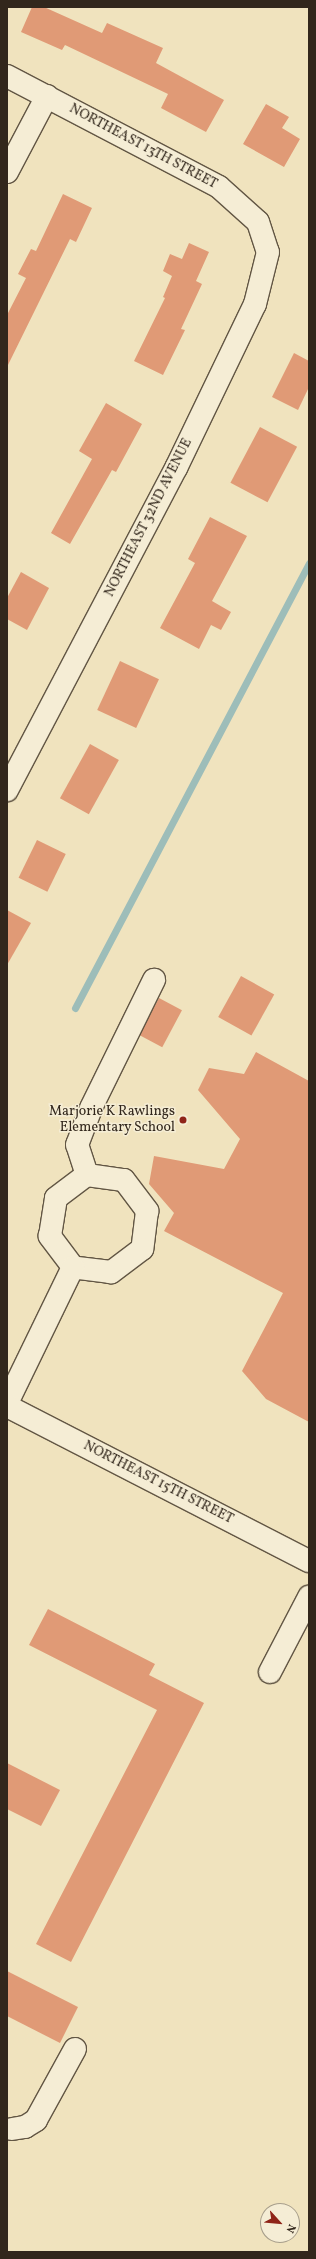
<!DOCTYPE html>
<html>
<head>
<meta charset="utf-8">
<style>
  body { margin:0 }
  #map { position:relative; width:316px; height:2259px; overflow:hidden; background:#f0e3be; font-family:Vollkorn,serif }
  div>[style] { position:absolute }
  .stream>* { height:7px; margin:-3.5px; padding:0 3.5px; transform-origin:3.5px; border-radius:3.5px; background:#9dbdb9 }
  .building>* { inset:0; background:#e09a76; transform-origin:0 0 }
  .roads { filter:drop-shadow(1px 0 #625644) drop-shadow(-1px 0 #625644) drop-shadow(0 1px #625644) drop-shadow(0 -1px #625644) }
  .minor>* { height:22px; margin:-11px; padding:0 11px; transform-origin:11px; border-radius:11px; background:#f5edd5 }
  .dots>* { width:11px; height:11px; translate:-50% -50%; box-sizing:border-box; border:2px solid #f5edd5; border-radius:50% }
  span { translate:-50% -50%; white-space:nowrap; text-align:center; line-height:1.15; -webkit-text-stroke:3px #f5edd5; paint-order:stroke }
  .street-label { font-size:14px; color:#32271c }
  .poi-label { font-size:14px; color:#32271c }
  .right { translate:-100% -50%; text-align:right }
  .frame { position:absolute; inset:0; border:8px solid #32271c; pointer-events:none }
  .north { position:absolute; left:260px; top:2203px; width:40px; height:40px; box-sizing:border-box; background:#f5edd5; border:1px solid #a79e8b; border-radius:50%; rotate:117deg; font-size:11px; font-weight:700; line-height:16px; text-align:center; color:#32271c }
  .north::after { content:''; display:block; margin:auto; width:14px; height:18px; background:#8f2418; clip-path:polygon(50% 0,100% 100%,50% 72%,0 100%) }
</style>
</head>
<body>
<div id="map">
  <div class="stream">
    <div style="left:75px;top:1008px;width:503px;rotate:-62.26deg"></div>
  </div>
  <div class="building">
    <div style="clip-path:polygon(32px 7px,44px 7px,102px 33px,107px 23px,163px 48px,156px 63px,224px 100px,206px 132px,161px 108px,168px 94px,65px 45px,62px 50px,21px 32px)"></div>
    <div style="clip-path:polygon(266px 104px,289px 117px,282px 128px,300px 139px,284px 167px,243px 144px)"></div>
    <div style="clip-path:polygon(63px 194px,92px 208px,76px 242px,70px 239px,7px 367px,7px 315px,26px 278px,18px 274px,31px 249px,36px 251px)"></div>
    <div style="clip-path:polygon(189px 243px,209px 252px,196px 281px,202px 284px,181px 329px,185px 330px,163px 375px,134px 361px,165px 298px,163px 297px,172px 276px,163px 271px,170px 254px,182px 259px)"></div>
    <div style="clip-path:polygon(294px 353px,309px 361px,309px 387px,298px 410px,272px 397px)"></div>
    <div style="clip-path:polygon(106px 403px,142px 424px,116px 472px,112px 470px,70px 544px,51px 533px,92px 459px,79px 451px)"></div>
    <div style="left:260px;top:427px;width:42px;height:63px;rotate:28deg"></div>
    <div style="clip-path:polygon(210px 517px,247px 536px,212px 601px,231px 612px,221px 630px,211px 625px,199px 649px,160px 628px,195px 563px,188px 559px)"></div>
    <div style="clip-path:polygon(21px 572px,49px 588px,27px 630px,7px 619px,7px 598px)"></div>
    <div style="left:120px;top:661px;width:43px;height:54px;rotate:25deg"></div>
    <div style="left:90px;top:744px;width:33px;height:62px;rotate:29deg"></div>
    <div style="left:37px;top:840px;width:32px;height:42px;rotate:26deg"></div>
    <div style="clip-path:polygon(7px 910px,31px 923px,7px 965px)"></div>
    <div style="left:241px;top:976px;width:38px;height:47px;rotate:29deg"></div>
    <div style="left:159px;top:998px;width:26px;height:42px;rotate:28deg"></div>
    <div style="clip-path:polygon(256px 1052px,309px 1081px,309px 1422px,266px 1399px,242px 1371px,283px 1293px,164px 1231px,174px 1213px,149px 1184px,154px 1156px,224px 1169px,240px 1139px,198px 1090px,209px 1068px,244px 1074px)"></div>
    <div style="clip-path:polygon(48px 1609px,155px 1664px,149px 1675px,204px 1703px,71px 1962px,36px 1944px,157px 1710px,29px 1645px)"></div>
    <div style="clip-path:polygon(7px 1763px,60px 1790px,41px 1826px,7px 1809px)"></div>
    <div style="clip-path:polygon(7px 1971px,78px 2007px,60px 2043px,7px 2016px)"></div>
  </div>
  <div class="roads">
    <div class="minor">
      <div style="left:7px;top:76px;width:239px;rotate:27.6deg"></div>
      <div style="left:219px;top:187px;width:52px;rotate:41.9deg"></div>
      <div style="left:258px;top:222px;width:32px;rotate:72deg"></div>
      <div style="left:268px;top:252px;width:54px;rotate:104deg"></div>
      <div style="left:255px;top:304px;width:182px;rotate:115.7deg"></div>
      <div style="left:176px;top:468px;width:364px;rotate:117.7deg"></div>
      <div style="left:7px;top:172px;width:86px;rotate:-62.2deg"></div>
      <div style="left:87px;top:1175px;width:37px;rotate:8deg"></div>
      <div style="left:124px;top:1180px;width:39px;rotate:53deg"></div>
      <div style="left:147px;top:1211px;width:38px;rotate:97deg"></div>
      <div style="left:142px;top:1249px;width:39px;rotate:143deg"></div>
      <div style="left:111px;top:1272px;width:38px;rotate:-173deg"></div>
      <div style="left:73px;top:1267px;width:39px;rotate:-127deg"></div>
      <div style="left:50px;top:1236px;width:38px;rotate:-81deg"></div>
      <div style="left:56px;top:1198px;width:39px;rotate:-37deg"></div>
      <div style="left:87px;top:1175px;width:32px;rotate:-108deg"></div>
      <div style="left:77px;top:1145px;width:40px;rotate:-69deg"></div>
      <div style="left:91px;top:1108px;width:143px;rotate:-63.8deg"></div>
      <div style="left:7px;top:1403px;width:151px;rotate:-64.1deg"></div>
      <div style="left:7px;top:1406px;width:339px;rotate:27.2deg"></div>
      <div style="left:270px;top:1672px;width:85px;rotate:-62.5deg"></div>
      <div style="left:12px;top:2129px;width:13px;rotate:-9deg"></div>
      <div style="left:25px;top:2127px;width:13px;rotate:-32deg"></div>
      <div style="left:36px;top:2120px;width:81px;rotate:-61.2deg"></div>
    </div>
  </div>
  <div class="dots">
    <div style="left:183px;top:1120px;background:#8f2418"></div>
  </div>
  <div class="street-label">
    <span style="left:143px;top:147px;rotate:28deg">NORTHEAST 13TH STREET</span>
    <span style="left:149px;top:518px;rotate:-63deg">NORTHEAST 32ND AVENUE</span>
    <span style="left:158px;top:1483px;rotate:27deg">NORTHEAST 15TH STREET</span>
  </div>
  <div class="poi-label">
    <span class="right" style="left:175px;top:1120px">Marjorie K Rawlings<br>Elementary School</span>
  </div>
  <div class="frame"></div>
  <div class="north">N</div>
</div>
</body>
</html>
